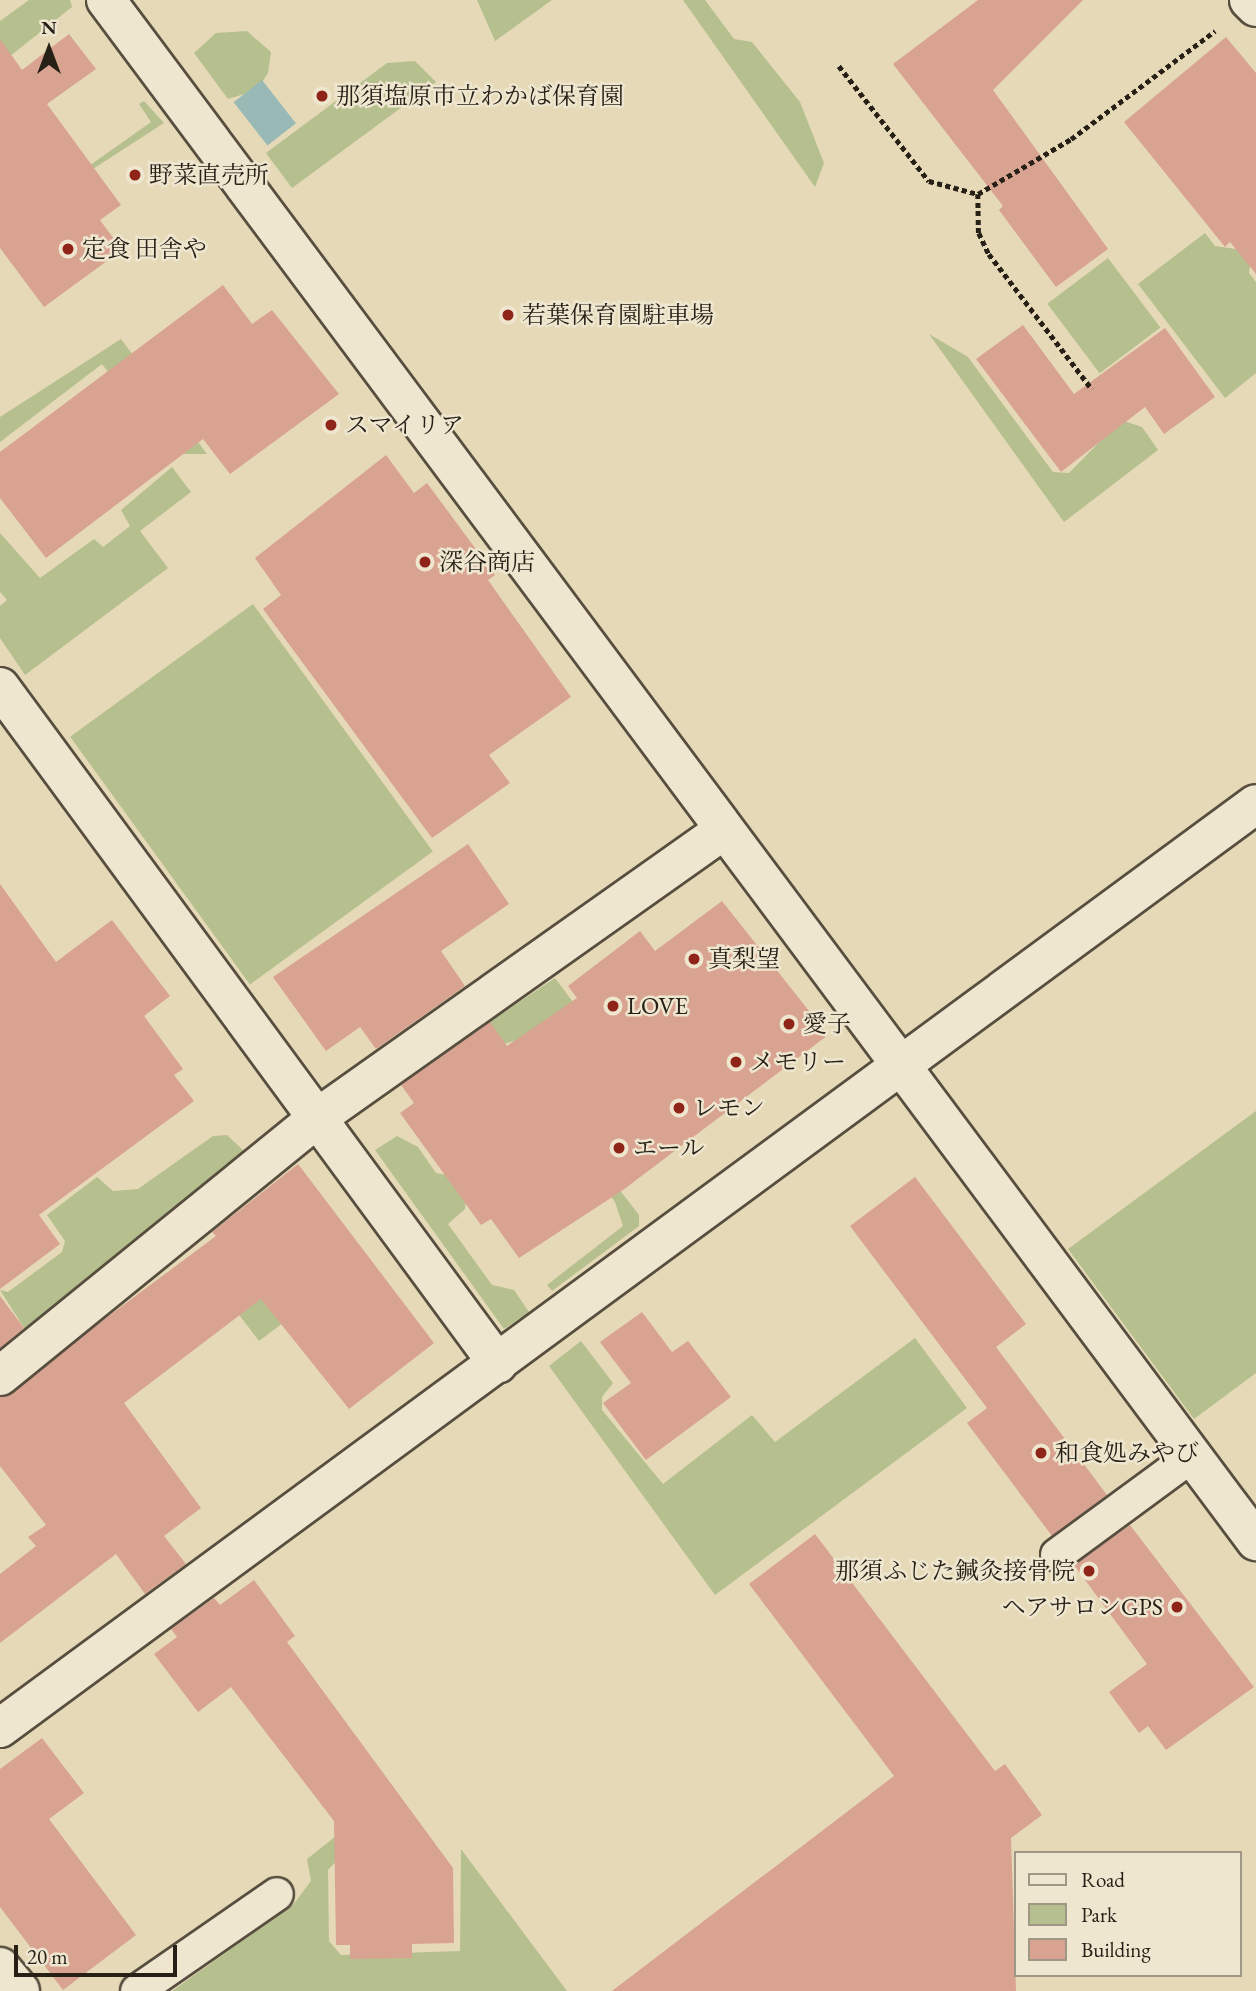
<!DOCTYPE html>
<html>
<head>
<meta charset="utf-8">
<style>
  body { margin:0 }
  #map { position:relative; width:1256px; height:1991px; overflow:hidden; background:#e6d9b7; font-family:"EB Garamond","Noto Serif JP",serif }
  div>[style] { position:absolute }
  .green>* { inset:0; background:#b6bf8e; transform-origin:0 0 }
  .water>* { inset:0; background:#98b9b6; transform-origin:0 0 }
  .building>* { inset:0; background:#d9a392 }
  .path>* { height:4.5px; margin-top:-2.25px; transform-origin:0; background:repeating-linear-gradient(90deg,#272017 0 5px,transparent 0 8.5px) }
  .roads { filter:drop-shadow(2px 0 #574e3f) drop-shadow(-2px 0 #574e3f) drop-shadow(0 2px #574e3f) drop-shadow(0 -2px #574e3f) }
  .lane>* { height:32px; margin:-16px; padding:0 16px; transform-origin:16px; border-radius:16px; background:#efe6d0 }
  .street>* { height:38px; margin:-19px; padding:0 19px; transform-origin:19px; border-radius:19px; background:#efe6d0 }
  .dots>* { width:19px; height:19px; translate:-50% -50%; box-sizing:border-box; border:4px solid #efe6d0; border-radius:50% }
  span { translate:-50% -50%; white-space:nowrap; text-align:center; line-height:1.15; -webkit-text-stroke:5px #efe6d0; paint-order:stroke }
  .poi-label { font-size:24px; color:#272017 }
  .left { translate:0 -50%; text-align:left }
  .right { translate:-100% -50%; text-align:right }
  .legend { position:absolute; left:1014px; top:1851px; width:228px; height:126px; box-sizing:border-box; background:#efe6d0; border:2px solid #9f9786; margin:0; padding:9px 12px; list-style:none; font-size:21px; color:#272017 }
  .legend li { display:flex; align-items:center; gap:14px; height:35px }
  .legend b { width:35px; border:2px solid #9f9786 }
  .north { position:absolute; left:14px; top:14px; width:70px; height:70px; -webkit-text-stroke:5px #efe6d0; paint-order:stroke; rotate:0deg; font-size:19px; font-weight:700; line-height:28px; text-align:center; color:#272017 }
  .north::after { content:''; display:block; margin:auto; width:24px; height:32px; background:#272017; clip-path:polygon(50% 0,100% 100%,50% 72%,0 100%) }
  .scale { position:absolute; left:14px; top:1945px; width:163px; height:32px; box-sizing:border-box; border:4px solid #272017; border-top:0; padding-left:9px; font-size:21px; line-height:24px; white-space:nowrap; color:#272017; -webkit-text-stroke:5px #efe6d0; paint-order:stroke }
</style>
</head>
<body>
<div id="map">
  <div class="green">
    <div style="clip-path:polygon(29px 0,70px 0,72px 7px,0 64px,0 21px)"></div>
    <div style="clip-path:polygon(477px 0,552px 0,495px 41px)"></div>
    <div style="clip-path:polygon(683px 0,705px 0,734px 39px,752px 42px,800px 102px,824px 163px,815px 187px)"></div>
    <div style="clip-path:polygon(247px 31px,271px 52px,268px 73px,257px 90px,228px 99px,194px 53px,216px 33px)"></div>
    <div style="clip-path:polygon(415px 61px,436px 82px,292px 188px,266px 153px,387px 63px)"></div>
    <div style="clip-path:polygon(144px 101px,164px 123px,0 229px,151px 122px,139px 104px)"></div>
    <div style="clip-path:polygon(1205px 233px,1215px 246px,1236px 249px,1251px 260px,1249px 273px,1256px 282px,1256px 373px,1225px 398px,1138px 284px)"></div>
    <div style="left:1108px;top:258px;width:87px;height:76px;rotate:53deg"></div>
    <div style="clip-path:polygon(929px 334px,968px 357px,1053px 472px,1069px 473px,1121px 420px,1142px 427px,1158px 450px,1064px 522px)"></div>
    <div style="clip-path:polygon(121px 339px,207px 454px,171px 454px,102px 364px,0 442px,0 417px)"></div>
    <div style="clip-path:polygon(172px 467px,191px 492px,140px 531px,168px 568px,25px 675px,0 638px,0 606px,7px 600px,0 592px,0 533px,40px 578px,94px 539px,103px 547px,130px 526px,121px 510px)"></div>
    <div style="left:253px;top:604px;width:306px;height:226px;rotate:54deg"></div>
    <div style="clip-path:polygon(555px 978px,633px 1082px,574px 1131px,639px 1215px,639px 1226px,552px 1291px,547px 1285px,623px 1226px,615px 1202px,567px 1135px,466px 1198px,465px 1209px,448px 1224px,492px 1285px,514px 1290px,529px 1312px,504px 1329px,375px 1150px,397px 1136px,418px 1147px,436px 1173px,447px 1175px,521px 1039px,497px 1046px,481px 1028px)"></div>
    <div style="clip-path:polygon(1256px 1111px,1256px 1373px,1194px 1419px,1068px 1249px)"></div>
    <div style="clip-path:polygon(227px 1135px,247px 1154px,26px 1331px,0 1290px,8px 1292px,62px 1252px,65px 1241px,47px 1215px,97px 1177px,113px 1191px,138px 1189px,213px 1136px)"></div>
    <div style="clip-path:polygon(201px 1265px,343px 1278px,259px 1341px)"></div>
    <div style="clip-path:polygon(915px 1338px,967px 1408px,715px 1595px,549px 1366px,581px 1341px,613px 1383px,602px 1397px,602px 1410px,663px 1484px,752px 1415px,775px 1442px)"></div>
    <div style="clip-path:polygon(350px 1825px,341px 1856px,328px 1870px,329px 1941px,341px 1955px,460px 1951px,461px 1849px,567px 1991px,172px 1991px,293px 1905px,311px 1881px,307px 1859px)"></div>
  </div>
  <div class="water">
    <div style="left:262px;top:80px;width:55px;height:36px;rotate:52deg"></div>
  </div>
  <div class="building">
    <div style="clip-path:polygon(978px 0,1083px 0,993px 90px,1108px 249px,1056px 287px,999px 210px,1003px 206px,893px 64px)"></div>
    <div style="clip-path:polygon(69px 34px,96px 69px,47px 104px,121px 205px,100px 220px,122px 250px,44px 307px,0 248px,0 39px,22px 70px)"></div>
    <div style="clip-path:polygon(1226px 37px,1256px 73px,1256px 274px,1230px 242px,1225px 247px,1124px 122px)"></div>
    <div style="clip-path:polygon(223px 285px,252px 324px,272px 310px,339px 394px,230px 474px,203px 439px,46px 558px,0 498px,0 452px)"></div>
    <div style="clip-path:polygon(1023px 325px,1074px 394px,1165px 328px,1215px 397px,1164px 434px,1145px 407px,1061px 472px,976px 359px)"></div>
    <div style="clip-path:polygon(386px 455px,414px 493px,427px 483px,495px 575px,488px 580px,571px 697px,489px 755px,510px 783px,432px 838px,263px 609px,281px 595px,255px 558px)"></div>
    <div style="clip-path:polygon(468px 844px,509px 904px,441px 951px,465px 986px,376px 1049px,360px 1027px,326px 1051px,273px 977px)"></div>
    <div style="clip-path:polygon(0 884px,56px 962px,112px 920px,170px 996px,144px 1016px,183px 1069px,174px 1075px,194px 1101px,39px 1215px,60px 1244px,0 1289px)"></div>
    <div style="clip-path:polygon(722px 901px,828px 1035px,623px 1190px,519px 1258px,491px 1219px,481px 1225px,400px 1113px,414px 1103px,401px 1085px,490px 1022px,507px 1046px,577px 998px,568px 986px,640px 931px,655px 951px)"></div>
    <div style="clip-path:polygon(298px 1164px,434px 1343px,349px 1409px,261px 1299px,124px 1403px,201px 1508px,164px 1536px,186px 1564px,145px 1594px,116px 1554px,0 1643px,0 1574px,36px 1546px,28px 1537px,46px 1525px,0 1466px,0 1397px,216px 1236px,212px 1232px)"></div>
    <div style="clip-path:polygon(915px 1177px,1026px 1324px,996px 1347px,1107px 1495px,1052px 1536px,967px 1423px,987px 1408px,850px 1226px)"></div>
    <div style="clip-path:polygon(0 1296px,24px 1328px,0 1348px)"></div>
    <div style="clip-path:polygon(642px 1312px,672px 1352px,688px 1341px,731px 1397px,646px 1460px,603px 1403px,631px 1383px,600px 1342px)"></div>
    <div style="clip-path:polygon(1130px 1525px,1254px 1687px,1166px 1750px,1148px 1726px,1139px 1733px,1109px 1692px,1147px 1664px,1074px 1565px)"></div>
    <div style="clip-path:polygon(815px 1534px,995px 1771px,1005px 1764px,1042px 1815px,1011px 1838px,1016px 1991px,612px 1991px,894px 1776px,749px 1584px)"></div>
    <div style="clip-path:polygon(254px 1580px,295px 1636px,287px 1642px,453px 1868px,454px 1943px,412px 1944px,412px 1958px,350px 1959px,350px 1945px,336px 1945px,334px 1821px,231px 1687px,198px 1712px,154px 1654px,177px 1637px,171px 1629px,214px 1598px,220px 1605px)"></div>
    <div style="clip-path:polygon(42px 1738px,84px 1793px,49px 1819px,136px 1935px,63px 1990px,0 1907px,0 1769px)"></div>
  </div>
  <div class="path">
    <div style="left:839px;top:66px;width:146px;rotate:52deg"></div>
    <div style="left:929px;top:181px;width:51px;rotate:14.9deg"></div>
    <div style="left:978px;top:194px;width:108px;rotate:-30.6deg"></div>
    <div style="left:1071px;top:139px;width:180px;rotate:-36.9deg"></div>
    <div style="left:978px;top:194px;width:39px;rotate:89deg"></div>
    <div style="left:979px;top:233px;width:23px;rotate:65deg"></div>
    <div style="left:989px;top:254px;width:170px;rotate:52.7deg"></div>
  </div>
  <div class="roads">
    <div class="lane">
      <div style="left:1057px;top:1555px;width:167px;rotate:-36.3deg"></div>
      <div style="left:137px;top:1991px;width:170px;rotate:-34.7deg"></div>
    </div>
    <div class="street">
      <div style="left:106px;top:0;width:1923px;rotate:53.27deg"></div>
      <div style="left:1249px;top:0;width:10px;rotate:45deg"></div>
      <div style="left:0;top:687px;width:840px;rotate:53.66deg"></div>
      <div style="left:0;top:1376px;width:409px;rotate:-39.1deg"></div>
      <div style="left:317px;top:1118px;width:496px;rotate:-35.3deg"></div>
      <div style="left:0;top:1728px;width:1559px;rotate:-36.34deg"></div>
      <div style="left:0;top:1967px;width:31px;rotate:50deg"></div>
    </div>
  </div>
  <div class="dots">
    <div style="left:322px;top:96px;background:#8f2418"></div>
    <div style="left:135px;top:175px;background:#8f2418"></div>
    <div style="left:68px;top:249px;background:#8f2418"></div>
    <div style="left:508px;top:315px;background:#8f2418"></div>
    <div style="left:331px;top:425px;background:#8f2418"></div>
    <div style="left:425px;top:562px;background:#8f2418"></div>
    <div style="left:694px;top:959px;background:#8f2418"></div>
    <div style="left:613px;top:1006px;background:#8f2418"></div>
    <div style="left:789px;top:1024px;background:#8f2418"></div>
    <div style="left:736px;top:1062px;background:#8f2418"></div>
    <div style="left:679px;top:1108px;background:#8f2418"></div>
    <div style="left:619px;top:1148px;background:#8f2418"></div>
    <div style="left:1041px;top:1453px;background:#8f2418"></div>
    <div style="left:1089px;top:1571px;background:#8f2418"></div>
    <div style="left:1177px;top:1607px;background:#8f2418"></div>
  </div>
  <div class="poi-label">
    <span class="left" style="left:336px;top:96px">那須塩原市立わかば保育園</span>
    <span class="left" style="left:149px;top:175px">野菜直売所</span>
    <span class="left" style="left:82px;top:249px">定食 田舎や</span>
    <span class="left" style="left:522px;top:315px">若葉保育園駐車場</span>
    <span class="left" style="left:345px;top:425px">スマイリア</span>
    <span class="left" style="left:439px;top:562px">深谷商店</span>
    <span class="left" style="left:708px;top:959px">真梨望</span>
    <span class="left" style="left:627px;top:1006px">LOVE</span>
    <span class="left" style="left:803px;top:1024px">愛子</span>
    <span class="left" style="left:750px;top:1062px">メモリー</span>
    <span class="left" style="left:693px;top:1108px">レモン</span>
    <span class="left" style="left:633px;top:1148px">エール</span>
    <span class="left" style="left:1055px;top:1453px">和食処みやび</span>
    <span class="right" style="left:1075px;top:1571px">那須ふじた鍼灸接骨院</span>
    <span class="right" style="left:1163px;top:1607px">ヘアサロンGPS</span>
  </div>
  <ul class="legend">
  <li><b style="height:9px;background:#efe6d0"></b>Road</li>
  <li><b style="height:19px;background:#b6bf8e"></b>Park</li>
  <li><b style="height:19px;background:#d9a392"></b>Building</li>
  </ul>
  <div class="north">N</div>
  <div class="scale">20 m</div>
</div>
</body>
</html>
